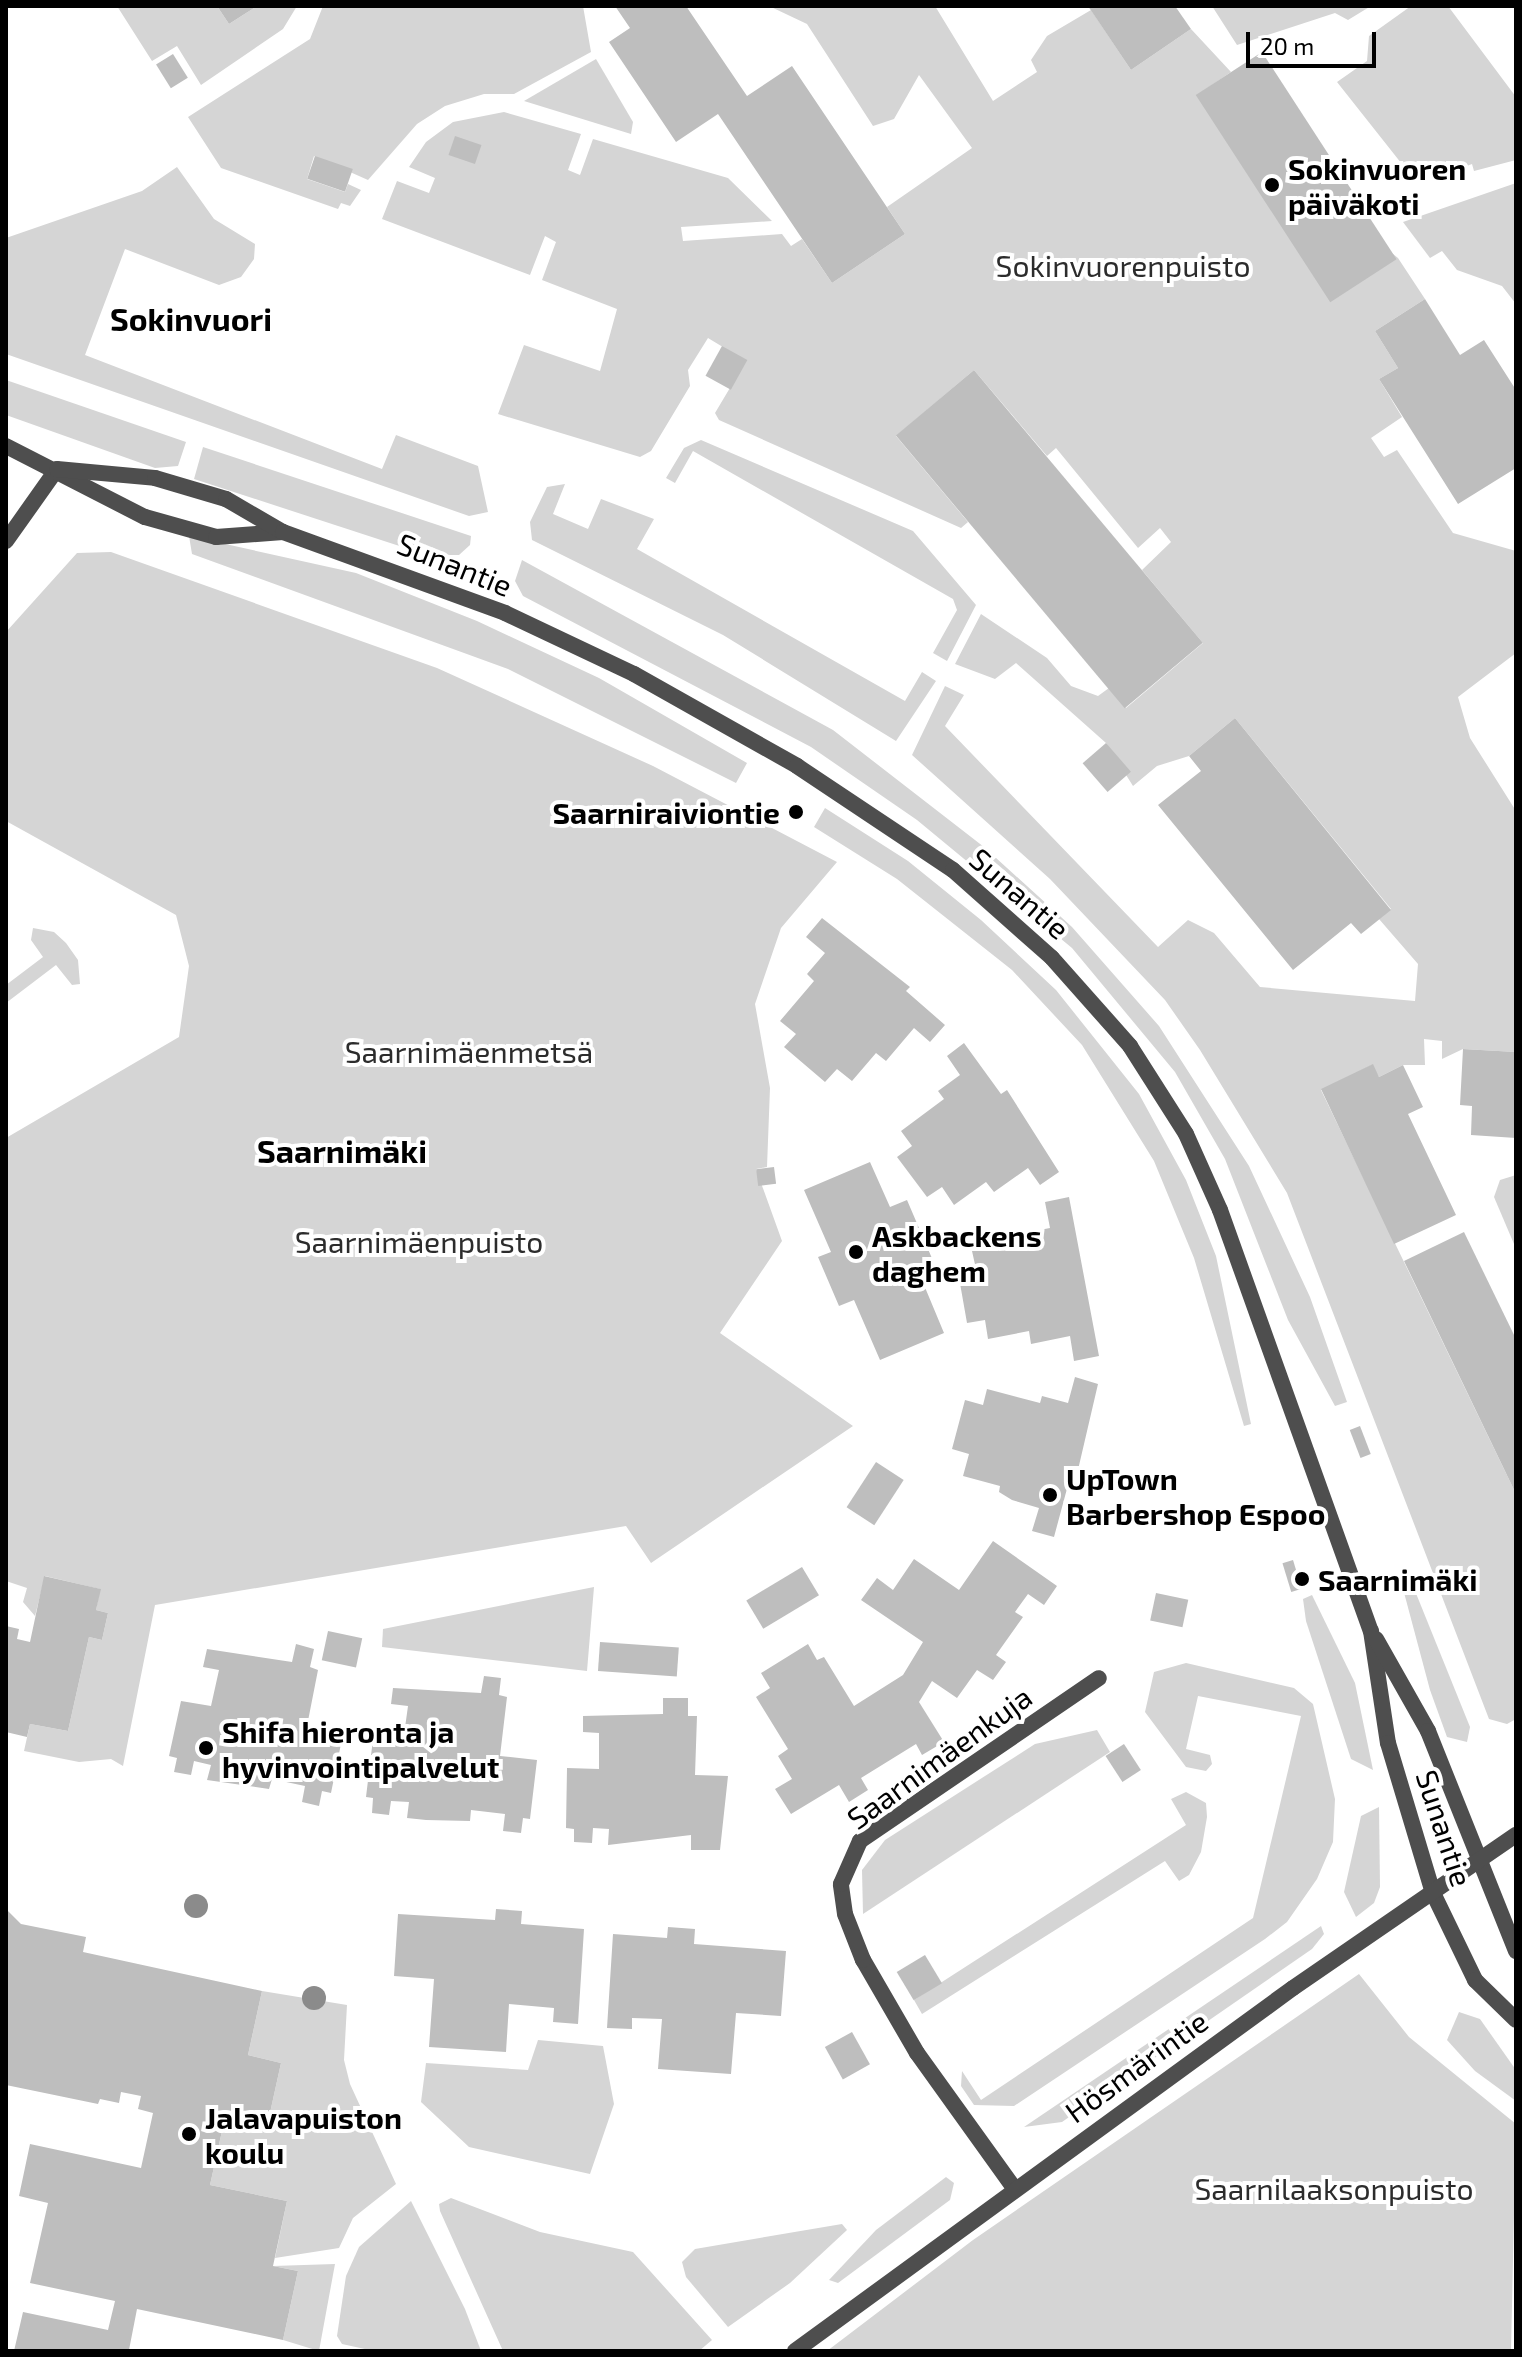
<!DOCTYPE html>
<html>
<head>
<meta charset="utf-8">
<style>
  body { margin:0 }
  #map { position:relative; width:1522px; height:2357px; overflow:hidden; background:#fff; font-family:"Exo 2",sans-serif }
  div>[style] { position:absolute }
  .green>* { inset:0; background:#d5d5d5 }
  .building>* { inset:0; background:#bebebe; transform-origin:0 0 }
  .minor>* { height:16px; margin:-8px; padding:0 8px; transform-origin:8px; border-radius:8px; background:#4e4e4e }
  .tertiary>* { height:16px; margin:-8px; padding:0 8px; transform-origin:8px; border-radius:8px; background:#4e4e4e }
  .trees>* { width:24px; height:24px; margin:-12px; border-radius:50%; background:#8b8b8b }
  .dots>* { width:22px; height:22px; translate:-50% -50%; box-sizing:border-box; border:4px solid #fff; border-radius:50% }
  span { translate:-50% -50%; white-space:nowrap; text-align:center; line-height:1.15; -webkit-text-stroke:8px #fff; paint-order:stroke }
  .poi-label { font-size:30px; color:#000; font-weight:700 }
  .left { translate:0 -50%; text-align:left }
  .right { translate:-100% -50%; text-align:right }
  .park-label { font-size:30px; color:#2c2c2c }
  .street-label { font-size:30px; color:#000 }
  .neighbourhood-label { font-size:32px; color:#000; font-weight:700 }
  .frame { position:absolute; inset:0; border:8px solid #000; pointer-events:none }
  .scale { position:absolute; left:1246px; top:32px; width:130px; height:36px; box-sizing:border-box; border:4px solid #000; border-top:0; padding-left:10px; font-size:24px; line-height:28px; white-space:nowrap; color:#000; -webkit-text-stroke:6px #fff; paint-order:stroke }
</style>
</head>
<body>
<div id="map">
  <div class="green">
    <div style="clip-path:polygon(117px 6px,217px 6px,229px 24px,257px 6px,297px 6px,283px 29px,201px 85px,177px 46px,152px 61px)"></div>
    <div style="clip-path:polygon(323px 6px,583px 6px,591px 52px,514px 94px,484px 94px,445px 106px,417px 124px,368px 180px,314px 156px,307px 179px,345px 192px,348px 184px,361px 190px,350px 206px,341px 203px,338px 209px,221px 168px,188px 117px,310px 39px)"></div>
    <div style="clip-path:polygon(769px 6px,935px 6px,993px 101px,1037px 72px,1031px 60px,1047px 36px,1091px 10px,1131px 70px,1191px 29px,1231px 72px,1197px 95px,1398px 258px,1425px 299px,1375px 331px,1398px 368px,1379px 379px,1402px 417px,1371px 438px,1384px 457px,1397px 450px,1453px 533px,1516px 551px,1516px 653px,1458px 697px,1470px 738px,1516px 811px,1516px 1052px,1463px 1049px,1442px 1059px,1442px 1041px,1424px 1039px,1425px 1065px,1403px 1065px,1379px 1077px,1372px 1065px,1321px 1090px,1516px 1494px,1516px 1719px,1507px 1724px,1489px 1719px,1287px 1193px,1200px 1050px,1165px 1000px,1050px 879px,912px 755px,945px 686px,964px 695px,945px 726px,1158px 947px,1188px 920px,1214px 933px,1260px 987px,1415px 1001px,1418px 964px,1379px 919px,1391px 909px,1235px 718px,1189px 756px,1157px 766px,1133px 786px,1106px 743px,1016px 663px,995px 679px,955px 664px,981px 614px,1047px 658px,1071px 686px,1098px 696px,1109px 688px,1126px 708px,1203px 643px,1142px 570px,1171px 542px,1160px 528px,1138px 548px,1056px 448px,1047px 456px,974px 370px,896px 436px,968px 522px,961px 528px,719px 420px,715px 413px,746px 361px,708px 338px,688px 370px,690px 386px,651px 451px,640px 457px,498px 414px,524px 345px,600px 371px,617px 309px,542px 280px,556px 242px,545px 236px,530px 275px,382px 219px,397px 181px,429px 193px,435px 178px,409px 167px,426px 142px,453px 122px,504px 112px,581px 134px,568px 170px,580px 175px,593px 139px,728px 178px,772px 221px,681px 227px,683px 241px,782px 234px,791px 246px,802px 239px,832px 283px,905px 234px,887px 207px,972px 148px,919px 75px,894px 119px,873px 126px,807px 24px)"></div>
    <div style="clip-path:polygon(1212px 6px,1371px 6px,1348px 20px,1335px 13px,1237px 45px)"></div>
    <div style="clip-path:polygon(1411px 6px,1448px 6px,1516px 97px,1516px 160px,1474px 171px,1472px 164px,1438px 177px,1409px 173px,1337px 82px,1367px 61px,1369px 36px)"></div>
    <div style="clip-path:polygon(596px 59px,633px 122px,631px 134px,524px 101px)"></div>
    <div style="clip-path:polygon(177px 167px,214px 219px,255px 244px,254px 259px,241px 277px,219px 285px,125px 249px,85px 355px,382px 469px,396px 435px,478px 466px,488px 512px,469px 516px,6px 354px,6px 238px,142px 191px)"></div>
    <div style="clip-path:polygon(1516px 183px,1516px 304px,1502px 286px,1457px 270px,1442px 251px,1430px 258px,1403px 222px)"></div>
    <div style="clip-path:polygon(6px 380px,186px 442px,178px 466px,155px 468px,6px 415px)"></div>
    <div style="clip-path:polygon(701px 440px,913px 531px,976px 605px,947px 661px,933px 653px,957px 610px,953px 599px,693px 451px,675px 483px,666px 478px,684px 448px)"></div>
    <div style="clip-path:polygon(203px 447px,471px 536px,470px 545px,459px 555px,427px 555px,194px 479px)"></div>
    <div style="clip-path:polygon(565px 484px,553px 514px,588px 529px,601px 499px,654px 519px,637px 549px,905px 701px,922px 672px,936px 681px,896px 741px,723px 635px,532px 540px,530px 522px,547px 487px)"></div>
    <div style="clip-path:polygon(189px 536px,356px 573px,477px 621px,599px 678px,747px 763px,736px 783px,508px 669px,192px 554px)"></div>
    <div style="clip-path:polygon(111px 552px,437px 668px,653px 766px,837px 862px,781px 928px,755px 1004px,770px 1088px,767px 1167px,756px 1169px,782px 1241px,720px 1333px,853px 1426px,651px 1563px,626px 1526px,155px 1605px,123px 1766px,111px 1759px,79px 1762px,24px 1751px,30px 1724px,68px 1731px,89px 1637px,102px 1640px,108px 1613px,96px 1610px,100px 1589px,45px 1576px,35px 1616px,23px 1602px,27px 1588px,6px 1581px,6px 1138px,179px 1037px,189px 966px,176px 915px,6px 821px,6px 632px,77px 553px)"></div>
    <div style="clip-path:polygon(522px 560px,833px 730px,984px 847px,1072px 927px,1159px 1026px,1249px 1166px,1310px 1297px,1347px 1402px,1335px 1406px,1288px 1320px,1225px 1159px,1175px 1072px,1072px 948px,917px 820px,811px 747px,523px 596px,515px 581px)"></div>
    <div style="clip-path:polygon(825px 808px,908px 861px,981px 920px,1056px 990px,1139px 1094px,1186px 1180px,1216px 1256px,1251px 1424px,1244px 1426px,1194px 1258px,1154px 1161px,1082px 1045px,1012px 970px,897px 879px,814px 827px)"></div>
    <div style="clip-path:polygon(33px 928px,54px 932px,66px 943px,78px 960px,80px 984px,72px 985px,56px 965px,6px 1003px,6px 985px,43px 957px,31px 940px)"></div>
    <div style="clip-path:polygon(1516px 1175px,1516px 1243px,1514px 1244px,1494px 1197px,1500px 1180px)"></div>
    <div style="clip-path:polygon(1411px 1581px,1470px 1727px,1467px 1742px,1447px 1737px,1430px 1690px,1402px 1585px)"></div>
    <div style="clip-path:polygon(594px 1587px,587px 1671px,382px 1647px,383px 1629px)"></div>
    <div style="clip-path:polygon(1312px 1595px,1355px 1683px,1373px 1770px,1351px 1759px,1306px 1621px,1303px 1599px)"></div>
    <div style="clip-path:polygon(1186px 1663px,1294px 1688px,1313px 1704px,1335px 1799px,1333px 1842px,1317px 1879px,1287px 1922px,1265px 1939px,1014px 2106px,974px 2105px,961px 2086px,962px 2071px,981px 2100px,1253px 1918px,1301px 1716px,1198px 1696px,1186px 1749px,1210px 1755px,1212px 1764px,1206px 1771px,1186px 1767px,1145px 1712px,1154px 1672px)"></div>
    <div style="clip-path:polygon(1097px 1730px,1110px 1752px,863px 1914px,862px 1870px,885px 1840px,1035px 1744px)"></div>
    <div style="clip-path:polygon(1186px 1792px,1206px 1803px,1207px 1817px,1201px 1852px,1189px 1875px,1179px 1881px,1165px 1861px,922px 2014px,914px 2000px,1186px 1825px,1171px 1799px)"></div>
    <div style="clip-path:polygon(1379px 1807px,1380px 1887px,1374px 1903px,1356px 1917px,1344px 1892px,1361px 1816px)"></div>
    <div style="clip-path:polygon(1321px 1926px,1324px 1934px,1312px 1949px,1062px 2122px,1024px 2127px)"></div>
    <div style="clip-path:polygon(1359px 1974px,1409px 2037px,1516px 2124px,1511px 2351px,827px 2351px,973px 2240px)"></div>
    <div style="clip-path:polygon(262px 1991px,347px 2005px,344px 2060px,350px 2084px,396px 2184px,353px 2218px,339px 2248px,275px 2258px,287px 2201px,210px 2185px,226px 2113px,268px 2122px,281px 2063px,248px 2055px)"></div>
    <div style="clip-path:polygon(1459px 2012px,1480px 2019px,1516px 2070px,1516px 2101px,1475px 2071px,1447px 2040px)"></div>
    <div style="clip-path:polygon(538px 2040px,603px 2046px,614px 2104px,590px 2174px,469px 2147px,421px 2102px,426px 2063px,528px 2070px)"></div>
    <div style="clip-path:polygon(946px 2177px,954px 2183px,950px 2200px,838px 2283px,829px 2280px,876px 2230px)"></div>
    <div style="clip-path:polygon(451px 2198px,540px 2232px,633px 2252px,712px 2340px,699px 2351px,503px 2351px,440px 2211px,439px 2204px)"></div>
    <div style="clip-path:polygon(411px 2201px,465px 2309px,481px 2351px,374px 2351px,342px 2344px,337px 2336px,346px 2276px,359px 2247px)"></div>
    <div style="clip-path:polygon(842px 2224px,847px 2230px,790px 2283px,728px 2327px,686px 2277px,682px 2262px,695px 2249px)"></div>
    <div style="clip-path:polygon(335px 2264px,319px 2351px,283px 2340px,298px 2271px,273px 2266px)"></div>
  </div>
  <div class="building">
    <div style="clip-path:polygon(217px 6px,257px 6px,229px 24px)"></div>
    <div style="clip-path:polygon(615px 6px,686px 6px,747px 96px,792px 66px,905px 234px,832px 283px,718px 114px,676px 142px,609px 42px,630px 28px)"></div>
    <div style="clip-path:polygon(1088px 6px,1175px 6px,1191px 29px,1131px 70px)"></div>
    <div style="left:1262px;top:52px;width:247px;height:79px;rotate:57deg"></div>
    <div style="left:173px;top:54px;width:28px;height:20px;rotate:58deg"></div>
    <div style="left:455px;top:136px;width:28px;height:20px;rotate:19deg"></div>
    <div style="left:315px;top:156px;width:40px;height:24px;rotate:19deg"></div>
    <div style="clip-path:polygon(1425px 299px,1460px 355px,1484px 340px,1516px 390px,1516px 468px,1458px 504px,1379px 379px,1398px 368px,1375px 331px)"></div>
    <div style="left:722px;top:346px;width:29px;height:34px;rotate:29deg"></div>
    <div style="left:974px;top:370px;width:356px;height:102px;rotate:50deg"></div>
    <div style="clip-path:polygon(1235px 718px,1391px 910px,1361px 934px,1351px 923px,1293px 970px,1158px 805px,1201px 771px,1189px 756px)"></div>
    <div style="left:1106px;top:743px;width:38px;height:31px;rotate:49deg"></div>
    <div style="clip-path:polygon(822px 918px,910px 987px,906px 991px,945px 1025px,930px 1042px,914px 1028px,886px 1061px,876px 1053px,852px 1081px,837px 1069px,825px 1082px,784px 1047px,796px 1034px,780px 1021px,814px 981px,807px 974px,825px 953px,806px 937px)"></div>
    <div style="clip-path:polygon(964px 1043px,1001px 1094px,1007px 1090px,1059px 1172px,1040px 1185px,1028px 1168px,994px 1192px,986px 1182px,954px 1205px,942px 1187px,927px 1197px,897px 1157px,912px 1146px,901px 1131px,944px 1099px,938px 1091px,960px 1075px,947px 1056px)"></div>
    <div style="clip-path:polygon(1463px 1049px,1516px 1052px,1516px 1138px,1471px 1135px,1472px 1106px,1460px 1105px)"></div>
    <div style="clip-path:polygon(1373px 1064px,1379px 1077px,1403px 1065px,1423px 1107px,1408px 1114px,1456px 1215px,1394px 1244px,1321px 1089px)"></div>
    <div style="clip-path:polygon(870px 1162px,890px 1207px,907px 1200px,940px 1277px,924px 1285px,944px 1333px,880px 1360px,854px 1300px,839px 1306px,818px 1257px,831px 1252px,804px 1190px)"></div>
    <div style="left:774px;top:1167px;width:17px;height:18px;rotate:83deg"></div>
    <div style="clip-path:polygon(1069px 1197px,1099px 1356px,1074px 1361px,1070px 1336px,1031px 1344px,1029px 1331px,988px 1339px,985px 1320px,967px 1323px,958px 1272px,976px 1269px,972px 1251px,1025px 1241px,1024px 1233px,1050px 1228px,1045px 1202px)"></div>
    <div style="clip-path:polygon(1464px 1232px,1516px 1339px,1516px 1494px,1404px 1261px)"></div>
    <div style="clip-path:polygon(1075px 1377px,1098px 1384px,1074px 1487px,1068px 1485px,1054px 1537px,1032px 1531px,1039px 1508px,1012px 1500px,999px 1492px,1000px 1486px,963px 1476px,969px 1454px,952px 1449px,965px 1400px,983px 1405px,987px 1389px,1040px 1403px,1042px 1396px,1068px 1403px)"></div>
    <div style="left:1360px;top:1426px;width:30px;height:11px;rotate:69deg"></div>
    <div style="left:876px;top:1462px;width:33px;height:54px;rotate:33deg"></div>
    <div style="clip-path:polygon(993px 1541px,1057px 1586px,1044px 1605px,1028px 1594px,1015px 1612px,1023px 1617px,996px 1655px,1006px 1662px,993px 1680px,977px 1670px,957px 1698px,932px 1681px,919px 1702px,944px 1742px,922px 1755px,916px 1744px,861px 1778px,868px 1790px,849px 1802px,839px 1785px,791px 1814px,775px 1789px,792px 1779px,778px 1756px,788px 1749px,756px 1697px,770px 1688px,761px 1673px,808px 1644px,817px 1660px,824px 1657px,854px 1706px,903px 1675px,923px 1642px,861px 1600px,877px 1578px,893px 1590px,914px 1559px,959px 1590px)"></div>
    <div style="left:1293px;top:1560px;width:30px;height:11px;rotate:73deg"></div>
    <div style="left:802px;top:1567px;width:33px;height:65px;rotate:59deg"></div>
    <div style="clip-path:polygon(44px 1576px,101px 1589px,96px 1610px,108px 1613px,102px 1640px,89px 1637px,68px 1731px,30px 1724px,27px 1737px,6px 1732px,6px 1626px,19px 1629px,17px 1639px,30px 1642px)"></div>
    <div style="left:1156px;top:1593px;width:33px;height:28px;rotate:12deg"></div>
    <div style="left:328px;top:1631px;width:35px;height:30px;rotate:12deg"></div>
    <div style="left:600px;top:1642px;width:79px;height:29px;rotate:4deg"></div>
    <div style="clip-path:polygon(296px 1644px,314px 1649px,310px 1667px,318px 1670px,307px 1726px,343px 1734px,331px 1793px,322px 1791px,319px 1806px,302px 1802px,305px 1786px,272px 1779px,269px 1789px,207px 1780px,211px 1765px,194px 1761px,191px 1775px,174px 1772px,177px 1758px,169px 1756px,181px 1701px,211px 1706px,219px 1670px,203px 1667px,207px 1649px,292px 1662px)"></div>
    <div style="clip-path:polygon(484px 1676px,501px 1678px,499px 1695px,507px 1697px,500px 1756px,537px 1760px,530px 1819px,523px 1818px,521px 1833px,503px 1831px,505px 1814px,471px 1810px,470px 1821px,426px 1820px,407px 1818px,409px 1802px,391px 1801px,389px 1815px,372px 1813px,373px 1798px,366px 1797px,373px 1739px,403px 1742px,408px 1706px,391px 1704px,393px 1688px,481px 1693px)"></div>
    <div style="clip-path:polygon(663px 1698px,688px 1698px,688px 1716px,697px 1716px,695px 1775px,728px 1776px,720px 1850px,691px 1850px,691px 1835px,608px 1845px,609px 1829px,593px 1828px,592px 1843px,574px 1842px,574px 1829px,566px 1828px,567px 1768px,599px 1769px,599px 1733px,583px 1732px,583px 1716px,663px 1714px)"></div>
    <div style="left:1124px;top:1744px;width:31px;height:22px;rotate:57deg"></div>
    <div style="clip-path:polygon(6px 1909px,21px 1924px,86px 1937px,83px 1952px,262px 1991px,248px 2055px,281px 2063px,268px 2122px,226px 2113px,210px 2185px,287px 2201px,273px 2266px,298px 2271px,283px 2340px,137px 2309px,129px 2350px,14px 2351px,23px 2312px,108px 2330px,115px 2301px,30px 2283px,48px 2203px,19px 2196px,30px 2144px,141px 2168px,153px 2113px,138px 2109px,141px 2096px,121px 2092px,119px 2103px,100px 2099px,98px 2104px,6px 2085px)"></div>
    <div style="clip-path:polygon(496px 1909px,522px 1911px,521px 1924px,584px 1929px,578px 2024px,553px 2022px,554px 2008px,509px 2004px,506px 2052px,429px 2047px,434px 1979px,394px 1976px,398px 1914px,495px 1920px)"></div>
    <div style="clip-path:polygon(668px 1927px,695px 1929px,694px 1944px,786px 1951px,781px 2016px,736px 2013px,731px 2074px,658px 2069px,662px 2019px,632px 2018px,632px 2029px,607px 2028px,613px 1934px,667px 1938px)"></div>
    <div style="left:925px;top:1955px;width:33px;height:33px;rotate:59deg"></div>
    <div style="left:852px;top:2032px;width:37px;height:31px;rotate:61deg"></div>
  </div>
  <div class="minor">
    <div style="left:6px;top:541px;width:88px;rotate:-54.7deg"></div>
    <div style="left:1014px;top:2188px;width:166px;rotate:-125.7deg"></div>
    <div style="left:917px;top:2053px;width:108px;rotate:-120.1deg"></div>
    <div style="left:863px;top:1960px;width:49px;rotate:-111.4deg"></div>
    <div style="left:845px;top:1914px;width:30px;rotate:-98deg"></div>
    <div style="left:841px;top:1884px;width:47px;rotate:-66.2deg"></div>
    <div style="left:860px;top:1841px;width:289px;rotate:-34.3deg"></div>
  </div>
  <div class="tertiary">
    <div style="left:6px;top:446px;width:156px;rotate:27.1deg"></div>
    <div style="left:145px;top:517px;width:74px;rotate:15.7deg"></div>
    <div style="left:216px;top:537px;width:67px;rotate:-4.3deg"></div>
    <div style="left:57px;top:469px;width:98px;rotate:5.2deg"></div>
    <div style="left:155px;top:478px;width:74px;rotate:16.5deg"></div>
    <div style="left:226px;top:499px;width:66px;rotate:30.1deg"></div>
    <div style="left:283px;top:532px;width:236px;rotate:20deg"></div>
    <div style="left:505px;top:613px;width:143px;rotate:25.3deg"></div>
    <div style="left:634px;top:674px;width:187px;rotate:29.4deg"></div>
    <div style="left:797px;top:766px;width:187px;rotate:33.7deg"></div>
    <div style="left:953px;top:870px;width:132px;rotate:41.6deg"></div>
    <div style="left:1052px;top:958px;width:118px;rotate:48.4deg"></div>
    <div style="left:1130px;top:1046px;width:104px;rotate:57.5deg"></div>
    <div style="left:1186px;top:1134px;width:83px;rotate:65.9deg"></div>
    <div style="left:1220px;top:1210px;width:447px;rotate:70.3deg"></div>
    <div style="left:1371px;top:1631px;width:113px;rotate:81.4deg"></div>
    <div style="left:1388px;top:1743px;width:157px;rotate:73.3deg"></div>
    <div style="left:1433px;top:1893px;width:97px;rotate:64.2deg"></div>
    <div style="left:1475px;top:1980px;width:57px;rotate:44.3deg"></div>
    <div style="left:1376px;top:1639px;width:106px;rotate:60.5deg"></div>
    <div style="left:1428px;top:1731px;width:237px;rotate:68.2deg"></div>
    <div style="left:795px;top:2351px;width:616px;rotate:-36.09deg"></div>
    <div style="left:1293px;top:1988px;width:270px;rotate:-34.5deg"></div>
  </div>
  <div class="trees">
    <div style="left:196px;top:1906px"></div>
    <div style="left:314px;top:1998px"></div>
  </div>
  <div class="dots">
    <div style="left:1272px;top:185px;background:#000"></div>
    <div style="left:796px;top:812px;background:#000"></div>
    <div style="left:856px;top:1252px;background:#000"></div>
    <div style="left:1050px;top:1495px;background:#000"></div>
    <div style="left:1302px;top:1579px;background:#000"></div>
    <div style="left:206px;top:1748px;background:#000"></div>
    <div style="left:189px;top:2134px;background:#000"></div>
  </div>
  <div class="poi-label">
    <span class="left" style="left:1288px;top:185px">Sokinvuoren<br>päiväkoti</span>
    <span class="right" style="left:780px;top:812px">Saarniraiviontie</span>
    <span class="left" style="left:872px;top:1252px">Askbackens<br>daghem</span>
    <span class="left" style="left:1066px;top:1495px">UpTown<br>Barbershop Espoo</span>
    <span class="left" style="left:1318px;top:1579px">Saarnimäki</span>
    <span class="left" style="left:222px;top:1748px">Shifa hieronta ja<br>hyvinvointipalvelut</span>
    <span class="left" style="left:205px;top:2134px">Jalavapuiston<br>koulu</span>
  </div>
  <div class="park-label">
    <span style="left:1123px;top:265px">Sokinvuorenpuisto</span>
    <span style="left:469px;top:1051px">Saarnimäenmetsä</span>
    <span style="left:419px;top:1241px">Saarnimäenpuisto</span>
    <span style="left:1334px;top:2188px">Saarnilaaksonpuisto</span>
  </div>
  <div class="street-label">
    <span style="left:455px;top:564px;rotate:22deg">Sunantie</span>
    <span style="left:1020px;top:893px;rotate:41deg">Sunantie</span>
    <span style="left:939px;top:1757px;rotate:-36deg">Saarnimäenkuja</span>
    <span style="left:1445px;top:1828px;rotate:72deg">Sunantie</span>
    <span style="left:1136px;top:2066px;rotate:-36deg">Hösmärintie</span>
  </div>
  <div class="neighbourhood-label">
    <span style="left:191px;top:318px">Sokinvuori</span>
    <span style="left:342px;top:1150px">Saarnimäki</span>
  </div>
  <div class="frame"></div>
  <div class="scale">20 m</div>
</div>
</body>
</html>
